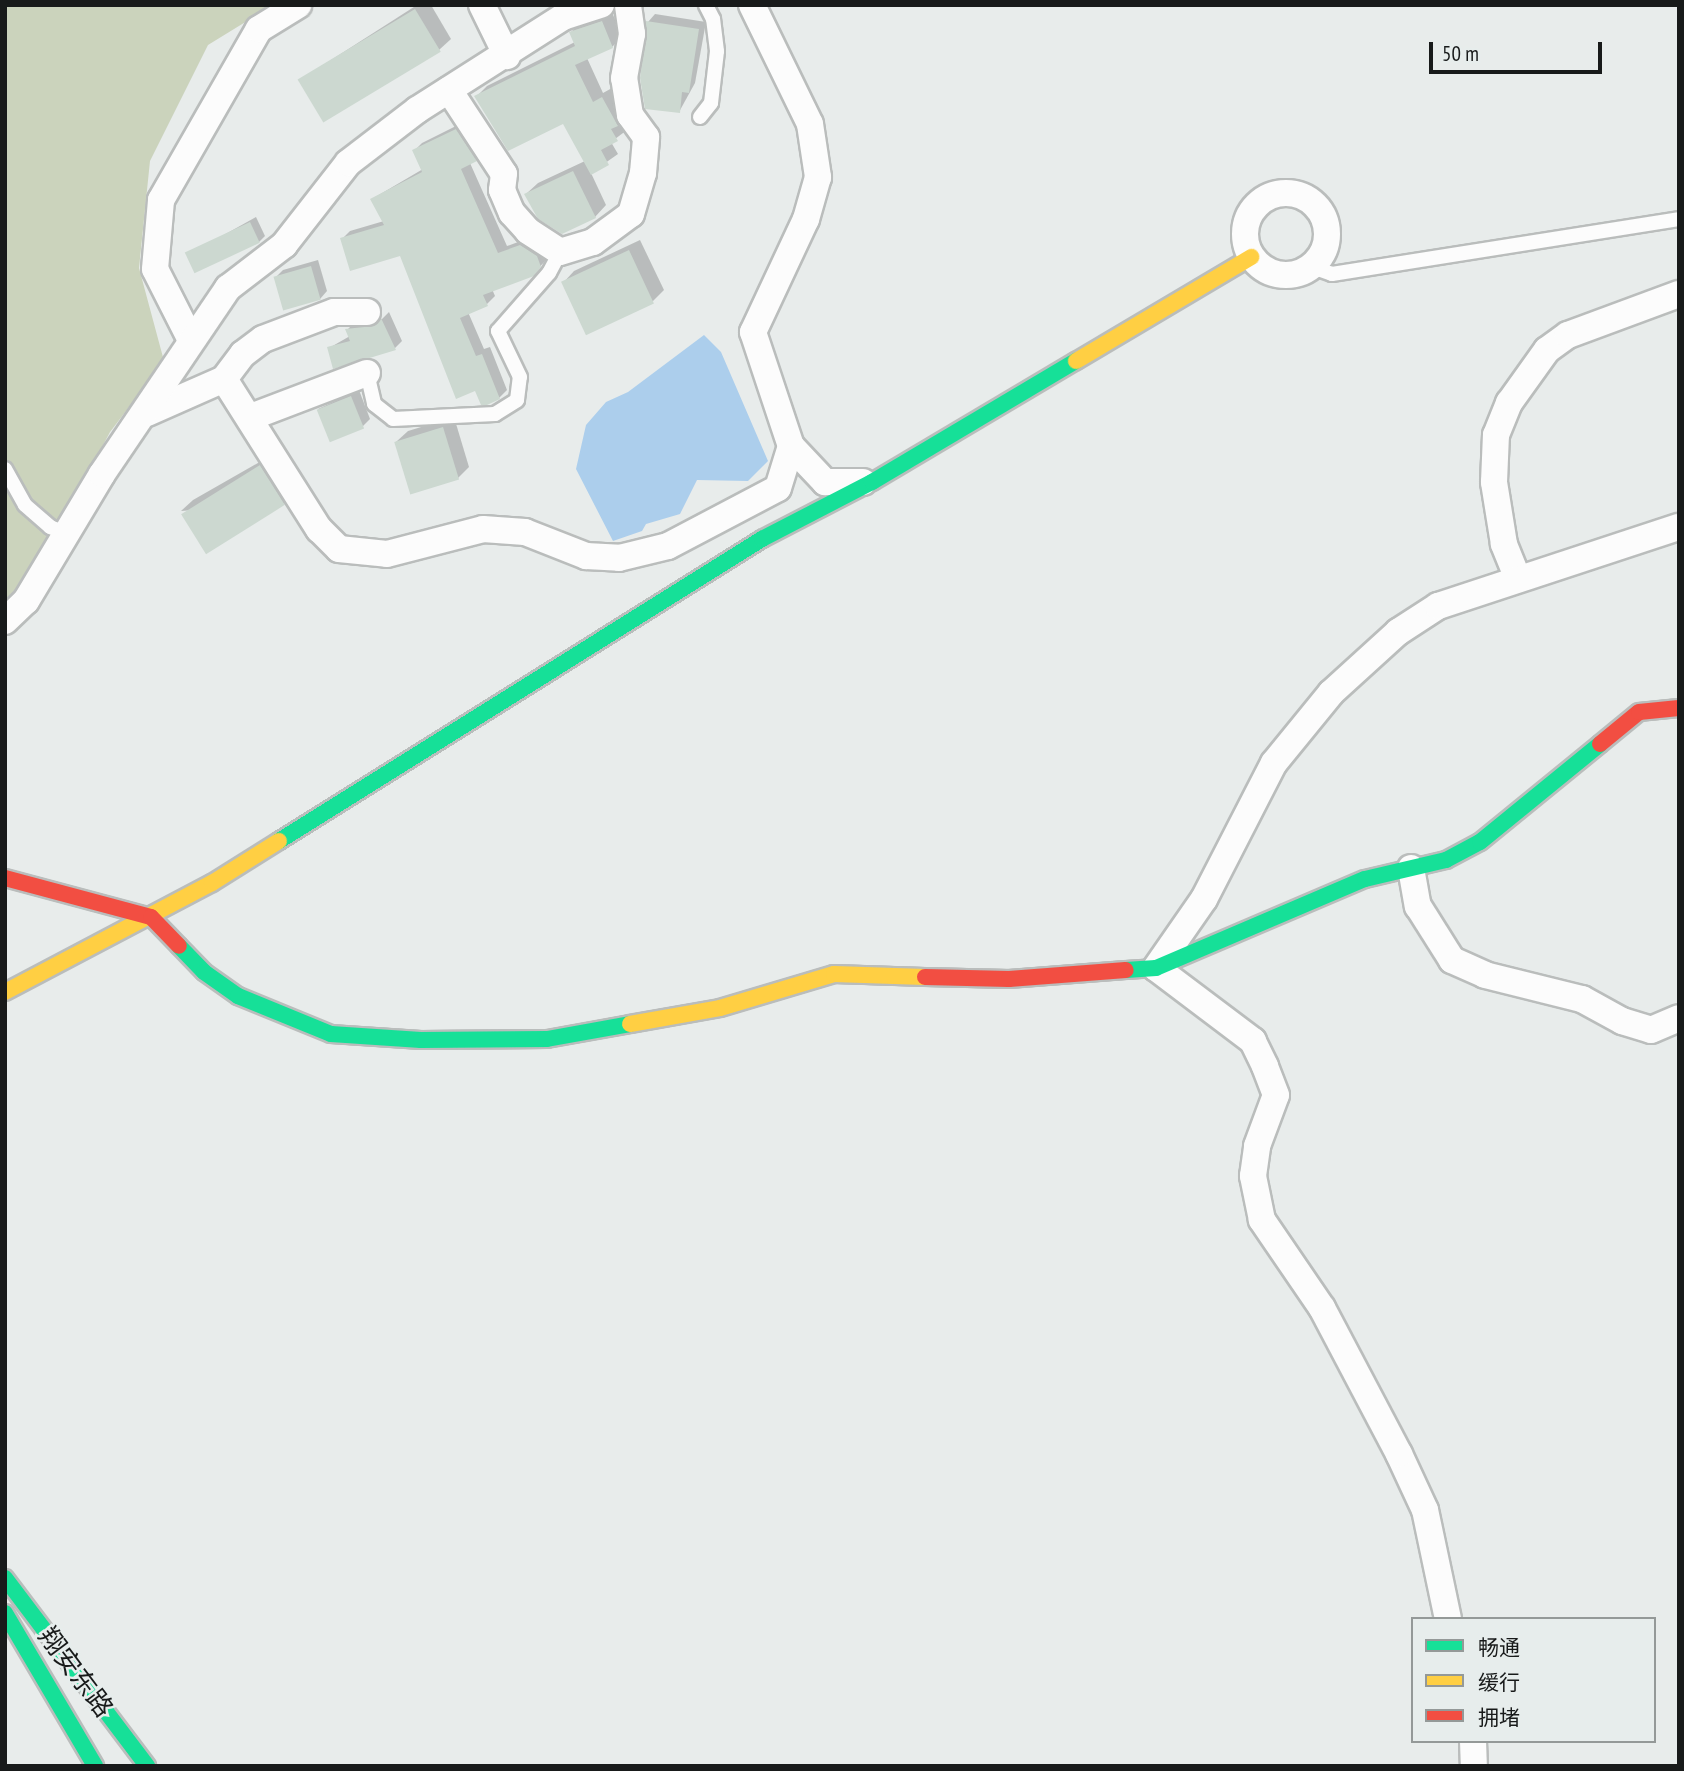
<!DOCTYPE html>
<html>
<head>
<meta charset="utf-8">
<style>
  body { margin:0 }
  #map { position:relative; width:1684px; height:1771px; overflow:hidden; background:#e8eceb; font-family:"PT Sans Narrow","Noto Sans SC",sans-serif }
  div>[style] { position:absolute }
  .green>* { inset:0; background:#cbd3bc }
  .water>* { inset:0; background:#acceec }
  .shadow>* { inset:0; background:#0003 }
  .building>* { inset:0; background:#ccd8d0; transform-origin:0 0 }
  .roads { filter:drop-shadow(2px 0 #babdbc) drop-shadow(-2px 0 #babdbc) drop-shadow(0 2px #babdbc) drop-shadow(0 -2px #babdbc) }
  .lane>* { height:14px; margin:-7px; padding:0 7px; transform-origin:7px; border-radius:7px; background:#fcfcfc }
  .street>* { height:26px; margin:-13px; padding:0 13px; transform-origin:13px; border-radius:13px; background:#fcfcfc }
  .street>.ring { margin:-13px; padding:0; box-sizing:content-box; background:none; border:26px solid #fcfcfc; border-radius:50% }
  .fast>* { height:16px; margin:-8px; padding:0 8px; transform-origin:8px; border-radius:8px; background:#16e098 }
  .slow>* { height:16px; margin:-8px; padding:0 8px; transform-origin:8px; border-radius:8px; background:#ffcf43 }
  .jam>* { height:16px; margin:-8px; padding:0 8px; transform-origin:8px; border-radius:8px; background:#f24e42 }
  span { translate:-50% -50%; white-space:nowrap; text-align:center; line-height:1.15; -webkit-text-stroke:5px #e7edec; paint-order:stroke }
  .street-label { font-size:26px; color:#181a1a }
  .frame { position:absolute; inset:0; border:7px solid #181a1a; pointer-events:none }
  .legend { position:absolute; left:1411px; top:1617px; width:245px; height:126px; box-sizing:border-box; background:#e7edec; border:2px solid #949998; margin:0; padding:9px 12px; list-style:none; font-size:21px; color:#181a1a }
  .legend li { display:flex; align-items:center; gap:14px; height:35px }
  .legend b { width:35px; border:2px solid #949998 }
  .scale { position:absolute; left:1429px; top:42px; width:173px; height:32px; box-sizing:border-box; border:4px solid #181a1a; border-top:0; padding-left:9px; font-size:21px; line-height:24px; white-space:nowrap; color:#181a1a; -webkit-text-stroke:5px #e7edec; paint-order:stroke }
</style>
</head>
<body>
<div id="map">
  <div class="green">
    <div style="clip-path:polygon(5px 5px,273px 5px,208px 45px,150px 161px,139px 268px,164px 361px,110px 432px,60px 526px,21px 588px,5px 601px)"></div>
  </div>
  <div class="water">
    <div style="clip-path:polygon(704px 335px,721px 352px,768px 461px,748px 481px,697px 480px,680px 514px,646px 524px,642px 531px,613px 541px,576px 469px,586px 425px,606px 402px,628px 392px)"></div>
  </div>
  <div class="shadow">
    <div style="clip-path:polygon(417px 5px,431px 5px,451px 39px,439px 50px,300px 80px)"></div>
    <div style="clip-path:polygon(612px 12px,622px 37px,612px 47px,587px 58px,603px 93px,612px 88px,626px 114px,627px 130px,611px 142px,618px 154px,591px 173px,606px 205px,595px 217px,526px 194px,538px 183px,585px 161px,564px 122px,477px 96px,487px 86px,575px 42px,571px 32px,581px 22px)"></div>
    <div style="clip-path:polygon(655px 14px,706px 22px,695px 83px,679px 112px,648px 22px)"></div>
    <div style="clip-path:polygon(464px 122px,483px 152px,470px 163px,507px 246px,529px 238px,548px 258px,533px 274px,492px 289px,495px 296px,487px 304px,468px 312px,484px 349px,490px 347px,507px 390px,499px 398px,401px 254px,342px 239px,350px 231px,384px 221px,372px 199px,423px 169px,414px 151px,422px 143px)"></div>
    <div style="clip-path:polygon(256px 217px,265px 236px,259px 242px,188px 255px)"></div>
    <div style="clip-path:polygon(640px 240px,664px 290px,653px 301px,563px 283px,574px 271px)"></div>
    <div style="clip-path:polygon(318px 260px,327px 291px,320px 299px,276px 277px,283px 270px)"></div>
    <div style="clip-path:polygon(389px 312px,402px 341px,395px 348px,329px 348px,350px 336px,347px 330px,354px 323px,382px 319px)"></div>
    <div style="clip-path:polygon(359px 390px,370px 419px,363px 426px,318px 409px)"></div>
    <div style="clip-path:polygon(454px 417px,469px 467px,458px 478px,396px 442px,408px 431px)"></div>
    <div style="clip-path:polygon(272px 455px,295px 492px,284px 503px,181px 511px,193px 500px)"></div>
  </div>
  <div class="building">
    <div style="left:415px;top:9px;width:50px;height:137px;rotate:59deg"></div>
    <div style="clip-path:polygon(602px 21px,613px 48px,575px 65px,593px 102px,602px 97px,618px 126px,611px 129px,618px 141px,601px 150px,609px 165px,591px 175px,563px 124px,508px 151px,474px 96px,575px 46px,569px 32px)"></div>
    <div style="clip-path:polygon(646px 21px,699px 29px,689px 93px,682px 92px,680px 113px,645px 109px,640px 78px)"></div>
    <div style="clip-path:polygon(456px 129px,477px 161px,461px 169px,498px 253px,520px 245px,537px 256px,541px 267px,534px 276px,483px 295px,488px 306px,460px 318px,476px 356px,482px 354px,500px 399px,487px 405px,481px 405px,475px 391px,456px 399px,400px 256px,350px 271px,340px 238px,384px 225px,370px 199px,422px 172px,412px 150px)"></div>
    <div style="clip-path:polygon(573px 171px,596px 218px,562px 234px,538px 219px,524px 194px)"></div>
    <div style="left:250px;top:222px;width:23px;height:72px;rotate:65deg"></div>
    <div style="left:629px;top:250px;width:59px;height:75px;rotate:65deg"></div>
    <div style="left:311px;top:266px;width:35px;height:39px;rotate:74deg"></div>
    <div style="clip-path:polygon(381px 318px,396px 350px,333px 369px,327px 347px,350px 341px,345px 329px,374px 326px)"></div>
    <div style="left:351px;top:396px;width:35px;height:37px;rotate:68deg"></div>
    <div style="left:443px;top:427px;width:55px;height:51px;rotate:73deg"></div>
    <div style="left:260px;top:465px;width:47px;height:93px;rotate:58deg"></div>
  </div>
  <div class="roads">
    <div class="lane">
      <div style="left:700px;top:117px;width:18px;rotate:-52deg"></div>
      <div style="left:711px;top:103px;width:52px;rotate:-83.4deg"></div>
      <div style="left:717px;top:51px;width:32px;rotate:-97deg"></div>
      <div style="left:713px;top:19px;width:16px;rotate:-117deg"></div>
      <div style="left:1312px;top:267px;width:21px;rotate:19deg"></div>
      <div style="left:1332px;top:274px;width:351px;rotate:-9deg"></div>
      <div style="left:367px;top:373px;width:32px;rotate:77deg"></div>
      <div style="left:374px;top:404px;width:24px;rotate:38deg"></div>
      <div style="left:393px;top:419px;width:102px;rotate:-2.8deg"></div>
      <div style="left:495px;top:414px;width:26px;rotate:-32deg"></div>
      <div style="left:517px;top:400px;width:23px;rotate:-83deg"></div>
      <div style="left:520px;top:377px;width:51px;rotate:-115.6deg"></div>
      <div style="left:498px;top:331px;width:77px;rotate:-48.7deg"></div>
      <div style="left:549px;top:273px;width:24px;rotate:-62deg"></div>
      <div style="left:5px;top:469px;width:41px;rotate:60.9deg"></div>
      <div style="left:25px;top:505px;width:33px;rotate:41deg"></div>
      <div style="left:50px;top:527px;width:19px;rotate:21deg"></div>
    </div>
    <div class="street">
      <div style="left:482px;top:5px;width:57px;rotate:63.9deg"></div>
      <div style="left:752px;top:5px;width:132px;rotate:64deg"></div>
      <div style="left:810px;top:124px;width:54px;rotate:81.4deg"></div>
      <div style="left:818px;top:177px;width:44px;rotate:105.9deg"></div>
      <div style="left:806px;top:219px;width:125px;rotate:115.1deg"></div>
      <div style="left:753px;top:332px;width:120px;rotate:71.6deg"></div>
      <div style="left:791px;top:446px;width:50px;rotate:46.6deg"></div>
      <div style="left:825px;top:482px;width:38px"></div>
      <div style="left:449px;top:90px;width:100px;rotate:56.8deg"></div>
      <div style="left:504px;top:174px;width:16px;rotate:97deg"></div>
      <div style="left:502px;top:190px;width:25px;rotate:67deg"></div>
      <div style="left:512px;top:213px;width:24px;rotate:48deg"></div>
      <div style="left:528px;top:231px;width:38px;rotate:33deg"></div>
      <div style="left:560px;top:252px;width:34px;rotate:-17deg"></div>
      <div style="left:593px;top:242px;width:47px;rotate:-36.4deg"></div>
      <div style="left:631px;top:214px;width:43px;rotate:-73.7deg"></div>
      <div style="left:643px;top:173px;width:36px;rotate:-85deg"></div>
      <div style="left:646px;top:137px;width:27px;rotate:-126deg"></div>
      <div style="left:630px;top:115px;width:37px;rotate:-99deg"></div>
      <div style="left:624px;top:78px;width:45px;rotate:-79.7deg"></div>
      <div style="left:632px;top:34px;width:29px;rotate:-98deg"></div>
      <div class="ring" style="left:1245px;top:193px;width:56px;height:56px"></div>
      <div style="left:190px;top:338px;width:77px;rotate:-116.9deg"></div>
      <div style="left:155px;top:269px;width:69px;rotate:-85deg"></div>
      <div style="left:161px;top:200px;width:197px;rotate:-60.2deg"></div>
      <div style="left:259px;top:29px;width:46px;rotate:-31.6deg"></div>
      <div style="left:224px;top:379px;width:31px;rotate:-53deg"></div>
      <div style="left:243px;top:354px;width:25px;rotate:-37deg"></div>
      <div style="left:263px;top:339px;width:76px;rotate:-20.8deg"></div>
      <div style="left:334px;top:312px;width:33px"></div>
      <div style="left:147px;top:413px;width:84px;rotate:-23.8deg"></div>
      <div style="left:224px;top:379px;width:178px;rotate:57.7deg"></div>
      <div style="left:319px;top:529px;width:28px;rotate:45deg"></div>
      <div style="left:339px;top:549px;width:48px;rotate:5.9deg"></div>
      <div style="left:387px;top:554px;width:99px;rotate:-14.6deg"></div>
      <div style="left:483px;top:529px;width:42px;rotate:4.1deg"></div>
      <div style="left:525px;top:532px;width:66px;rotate:21.5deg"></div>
      <div style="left:586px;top:556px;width:33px;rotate:3deg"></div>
      <div style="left:619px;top:558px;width:50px;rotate:-13.8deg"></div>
      <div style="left:668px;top:546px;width:124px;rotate:-27.8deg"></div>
      <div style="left:778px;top:488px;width:44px;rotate:-72.8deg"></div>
      <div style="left:251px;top:417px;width:124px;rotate:-20.8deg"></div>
      <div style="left:1518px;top:579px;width:38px;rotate:-112deg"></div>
      <div style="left:1504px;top:544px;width:63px;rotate:-99.2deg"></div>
      <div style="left:1494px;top:482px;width:47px;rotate:-87.6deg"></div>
      <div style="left:1496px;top:435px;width:35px;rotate:-68deg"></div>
      <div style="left:1509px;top:403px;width:65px;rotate:-54.4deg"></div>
      <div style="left:1547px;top:350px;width:26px;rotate:-36deg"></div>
      <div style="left:1568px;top:335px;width:118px;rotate:-20.3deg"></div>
      <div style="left:5px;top:621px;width:29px;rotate:-44deg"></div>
      <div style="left:26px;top:601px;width:148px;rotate:-59.1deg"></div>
      <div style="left:102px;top:474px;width:225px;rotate:-55.9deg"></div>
      <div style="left:228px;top:288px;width:71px;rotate:-37.5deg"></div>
      <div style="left:284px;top:245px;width:104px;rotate:-52deg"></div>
      <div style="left:348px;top:163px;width:87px;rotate:-37.5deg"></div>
      <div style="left:417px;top:110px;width:173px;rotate:-32.5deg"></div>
      <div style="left:563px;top:17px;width:40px;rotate:-18deg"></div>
      <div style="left:1411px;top:868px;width:39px;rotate:80deg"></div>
      <div style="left:1418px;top:906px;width:64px;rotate:57.8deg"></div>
      <div style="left:1452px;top:960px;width:36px;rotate:24deg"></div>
      <div style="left:1485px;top:975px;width:100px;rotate:13.9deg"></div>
      <div style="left:1582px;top:999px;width:46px;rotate:28.8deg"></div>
      <div style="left:1622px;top:1021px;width:30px;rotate:17deg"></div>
      <div style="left:1651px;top:1030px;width:30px;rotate:-23deg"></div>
      <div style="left:1448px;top:1619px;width:111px;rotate:-101.9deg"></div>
      <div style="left:1425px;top:1510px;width:62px;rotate:-114.9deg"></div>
      <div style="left:1399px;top:1454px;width:165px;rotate:-117.8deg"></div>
      <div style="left:1322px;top:1308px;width:107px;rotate:-124.3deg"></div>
      <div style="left:1262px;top:1220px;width:45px;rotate:-101.6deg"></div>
      <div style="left:1253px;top:1176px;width:30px;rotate:-82deg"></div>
      <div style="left:1257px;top:1146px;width:54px;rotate:-69.6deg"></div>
      <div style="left:1276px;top:1095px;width:31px;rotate:-111deg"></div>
      <div style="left:1265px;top:1066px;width:28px;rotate:-116deg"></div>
      <div style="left:1253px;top:1041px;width:121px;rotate:-143deg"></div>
      <div style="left:1156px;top:968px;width:84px;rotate:-55.2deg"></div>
      <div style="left:1204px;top:899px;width:153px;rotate:-62.8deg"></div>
      <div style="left:1274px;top:763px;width:90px;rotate:-50.8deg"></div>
      <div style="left:1331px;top:693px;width:91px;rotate:-42.3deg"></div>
      <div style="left:1398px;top:632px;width:48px;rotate:-33deg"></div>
      <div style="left:1438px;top:606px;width:253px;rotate:-18.2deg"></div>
      <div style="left:1473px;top:1741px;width:25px;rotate:88deg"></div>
    </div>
    <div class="fast">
      <div style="left:279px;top:841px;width:570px;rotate:-32.02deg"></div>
      <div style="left:762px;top:539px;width:124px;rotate:-27.4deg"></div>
      <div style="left:872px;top:482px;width:237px;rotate:-30.7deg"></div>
      <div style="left:179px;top:946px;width:36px;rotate:46deg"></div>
      <div style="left:204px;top:972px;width:42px;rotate:35.2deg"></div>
      <div style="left:238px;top:996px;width:100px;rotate:22.2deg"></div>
      <div style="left:331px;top:1034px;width:90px;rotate:3.8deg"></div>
      <div style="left:421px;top:1040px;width:126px;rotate:-0.5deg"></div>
      <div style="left:547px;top:1039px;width:84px;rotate:-10.2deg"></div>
      <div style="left:1126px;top:970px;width:30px;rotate:-4deg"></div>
      <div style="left:1156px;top:968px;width:227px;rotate:-23.1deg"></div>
      <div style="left:1365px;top:879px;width:83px;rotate:-13.2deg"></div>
      <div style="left:1446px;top:860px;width:38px;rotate:-28deg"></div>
      <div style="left:1480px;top:842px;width:155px;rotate:-39.2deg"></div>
      <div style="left:5px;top:1578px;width:236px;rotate:52.9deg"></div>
      <div style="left:5px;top:1613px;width:178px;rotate:59.5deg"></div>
    </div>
    <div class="slow">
      <div style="left:1076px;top:361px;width:204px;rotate:-30.7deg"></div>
      <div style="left:5px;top:992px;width:234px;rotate:-27.8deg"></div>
      <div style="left:212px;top:883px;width:79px;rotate:-32.1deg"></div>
      <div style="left:630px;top:1024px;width:91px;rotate:-10.1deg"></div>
      <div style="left:720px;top:1008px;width:119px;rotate:-16.6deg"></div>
      <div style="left:834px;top:974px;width:91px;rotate:1.9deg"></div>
    </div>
    <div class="jam">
      <div style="left:1600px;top:744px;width:50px;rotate:-39.4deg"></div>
      <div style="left:1639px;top:712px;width:40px;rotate:-5.7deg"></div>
      <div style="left:5px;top:878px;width:151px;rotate:15deg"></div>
      <div style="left:151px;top:917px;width:40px;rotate:46deg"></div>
      <div style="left:925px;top:977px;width:84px;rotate:1.4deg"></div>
      <div style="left:1009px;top:979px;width:117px;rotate:-4.4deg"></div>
    </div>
  </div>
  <div class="street-label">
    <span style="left:76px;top:1672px;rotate:53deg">翔安东路</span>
  </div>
  <div class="frame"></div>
  <ul class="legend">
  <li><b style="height:9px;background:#16e098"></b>畅通</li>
  <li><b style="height:9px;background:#ffcf43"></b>缓行</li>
  <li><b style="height:9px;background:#f24e42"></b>拥堵</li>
  </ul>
  <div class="scale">50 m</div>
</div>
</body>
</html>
